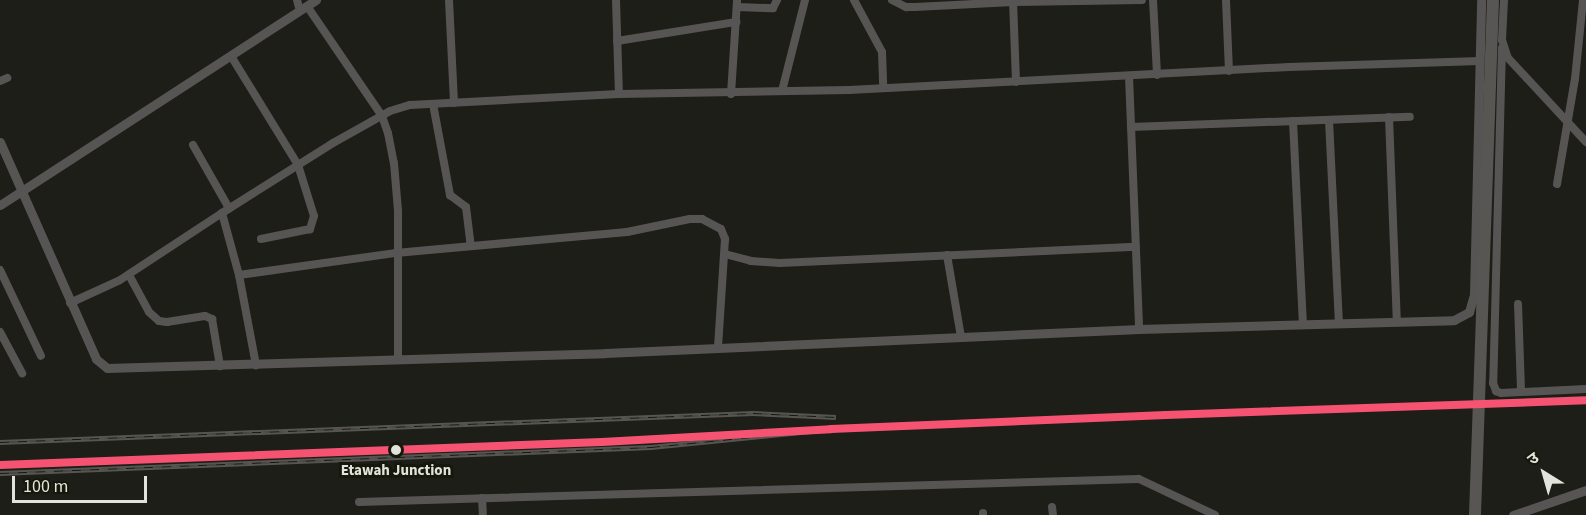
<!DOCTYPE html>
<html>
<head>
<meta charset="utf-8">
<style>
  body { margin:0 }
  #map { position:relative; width:1586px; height:515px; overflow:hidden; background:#1d1e17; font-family:"Source Sans 3","Noto Sans Devanagari",sans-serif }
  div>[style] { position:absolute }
  .minor>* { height:8px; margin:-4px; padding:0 4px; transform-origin:4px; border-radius:4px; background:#575554 }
  .tertiary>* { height:9px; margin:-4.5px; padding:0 4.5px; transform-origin:4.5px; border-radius:4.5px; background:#575554 }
  .primary>* { height:12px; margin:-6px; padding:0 6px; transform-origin:6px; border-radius:6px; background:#585653 }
  .rail>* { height:5px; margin-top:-2.5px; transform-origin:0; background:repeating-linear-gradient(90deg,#15180b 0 9px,#575552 0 18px); box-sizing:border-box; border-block:2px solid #575552 }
  .rail-1>* { height:8px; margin:-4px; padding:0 4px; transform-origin:4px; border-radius:4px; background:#f65372 }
  .dots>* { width:16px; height:16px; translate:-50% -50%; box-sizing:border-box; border:3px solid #15180b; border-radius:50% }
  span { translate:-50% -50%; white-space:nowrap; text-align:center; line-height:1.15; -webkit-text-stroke:6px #15180b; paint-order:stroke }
  .stop-label { font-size:15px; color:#e2e4db; font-weight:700 }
  .north { position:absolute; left:1514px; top:443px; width:60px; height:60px; -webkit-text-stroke:4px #15180b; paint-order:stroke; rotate:323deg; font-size:16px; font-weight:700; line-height:24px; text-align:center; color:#e2e4db }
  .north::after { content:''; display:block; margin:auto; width:21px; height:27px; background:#e2e4db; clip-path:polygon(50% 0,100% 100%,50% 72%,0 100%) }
  .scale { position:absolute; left:12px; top:476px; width:135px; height:27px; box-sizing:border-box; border:3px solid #e2e4db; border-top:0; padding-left:8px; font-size:18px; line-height:21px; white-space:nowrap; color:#e2e4db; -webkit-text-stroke:4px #15180b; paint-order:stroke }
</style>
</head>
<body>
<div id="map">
  <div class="minor">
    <div style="left:297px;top:0;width:11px;rotate:75deg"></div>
    <div style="left:449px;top:0;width:103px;rotate:87.2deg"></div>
    <div style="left:616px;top:0;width:94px;rotate:88.2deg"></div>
    <div style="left:854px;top:0;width:59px;rotate:61.7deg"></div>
    <div style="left:882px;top:52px;width:36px;rotate:88deg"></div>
    <div style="left:892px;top:0;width:16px;rotate:27deg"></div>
    <div style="left:906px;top:7px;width:9px"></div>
    <div style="left:915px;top:7px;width:98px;rotate:-2.9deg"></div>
    <div style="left:1013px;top:2px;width:129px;rotate:-0.9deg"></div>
    <div style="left:1013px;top:0;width:82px;rotate:87.9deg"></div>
    <div style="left:1153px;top:0;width:75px;rotate:86.9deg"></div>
    <div style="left:1226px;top:0;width:71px;rotate:87.6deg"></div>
    <div style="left:1504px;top:0;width:40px;rotate:92.9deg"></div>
    <div style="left:1502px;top:40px;width:19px;rotate:72deg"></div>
    <div style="left:1508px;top:58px;width:115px;rotate:47.1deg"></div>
    <div style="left:307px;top:6px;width:133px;rotate:55.7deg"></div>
    <div style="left:382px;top:116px;width:18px;rotate:71deg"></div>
    <div style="left:388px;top:133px;width:31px;rotate:79deg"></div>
    <div style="left:394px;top:163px;width:48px;rotate:85.2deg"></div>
    <div style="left:398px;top:211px;width:148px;rotate:90deg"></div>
    <div style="left:737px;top:7px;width:36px;rotate:2deg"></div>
    <div style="left:773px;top:8px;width:9px;rotate:-63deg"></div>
    <div style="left:617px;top:41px;width:121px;rotate:-9.1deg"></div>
    <div style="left:1502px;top:48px;width:335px;rotate:91.5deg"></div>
    <div style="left:1493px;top:383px;width:9px;rotate:69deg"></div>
    <div style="left:1496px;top:391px;width:5px;rotate:22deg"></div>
    <div style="left:1501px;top:393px;width:85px;rotate:-2.7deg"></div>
    <div style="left:231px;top:56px;width:128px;rotate:58.4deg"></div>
    <div style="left:298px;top:165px;width:53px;rotate:72.6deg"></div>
    <div style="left:314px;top:216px;width:14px;rotate:107deg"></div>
    <div style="left:310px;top:229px;width:50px;rotate:168.5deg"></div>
    <div style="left:1129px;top:76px;width:253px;rotate:87.7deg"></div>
    <div style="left:0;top:81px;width:8px;rotate:-23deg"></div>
    <div style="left:782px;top:91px;width:94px;rotate:-75.8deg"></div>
    <div style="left:731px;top:94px;width:94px;rotate:-86.3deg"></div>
    <div style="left:433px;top:104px;width:93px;rotate:79.4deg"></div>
    <div style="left:450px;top:195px;width:20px;rotate:37deg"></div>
    <div style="left:466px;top:207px;width:39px;rotate:83deg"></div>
    <div style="left:1389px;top:117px;width:205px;rotate:87.8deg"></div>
    <div style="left:1329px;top:120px;width:203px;rotate:87.2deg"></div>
    <div style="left:1293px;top:121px;width:203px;rotate:87.2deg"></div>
    <div style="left:1131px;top:127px;width:279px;rotate:-2.1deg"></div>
    <div style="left:193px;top:145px;width:73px;rotate:60.3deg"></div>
    <div style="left:1557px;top:184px;width:107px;rotate:-80.3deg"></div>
    <div style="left:1575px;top:79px;width:79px;rotate:-84.2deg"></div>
    <div style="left:222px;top:213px;width:64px;rotate:74.7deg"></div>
    <div style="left:239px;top:275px;width:92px;rotate:79.3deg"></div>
    <div style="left:725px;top:254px;width:27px;rotate:15deg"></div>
    <div style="left:751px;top:261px;width:29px;rotate:4deg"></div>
    <div style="left:780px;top:263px;width:356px;rotate:-2.6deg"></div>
    <div style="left:947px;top:255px;width:83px;rotate:80.3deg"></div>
    <div style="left:0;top:270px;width:95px;rotate:64.5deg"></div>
    <div style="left:129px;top:275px;width:42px;rotate:61.6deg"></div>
    <div style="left:149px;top:312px;width:13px;rotate:42deg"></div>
    <div style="left:159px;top:321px;width:8px;rotate:7deg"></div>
    <div style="left:167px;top:322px;width:38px;rotate:-9deg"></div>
    <div style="left:205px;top:316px;width:8px;rotate:23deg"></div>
    <div style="left:212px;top:319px;width:48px;rotate:80.3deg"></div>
    <div style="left:239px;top:275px;width:159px;rotate:-8deg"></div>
    <div style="left:396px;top:253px;width:232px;rotate:-5.2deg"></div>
    <div style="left:627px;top:232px;width:64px;rotate:-11.7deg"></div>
    <div style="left:690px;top:219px;width:12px"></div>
    <div style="left:702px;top:219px;width:21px;rotate:28deg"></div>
    <div style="left:721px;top:229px;width:11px;rotate:68deg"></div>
    <div style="left:725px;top:239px;width:108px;rotate:93.7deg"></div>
    <div style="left:70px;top:303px;width:55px;rotate:-24.7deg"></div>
    <div style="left:120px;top:280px;width:122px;rotate:-33.3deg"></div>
    <div style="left:222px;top:213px;width:131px;rotate:-32.2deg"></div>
    <div style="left:333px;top:143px;width:65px;rotate:-29.3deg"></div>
    <div style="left:390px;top:111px;width:21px;rotate:-17deg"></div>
    <div style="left:410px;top:105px;width:209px;rotate:-3deg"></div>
    <div style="left:619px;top:94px;width:230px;rotate:-1deg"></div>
    <div style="left:849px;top:90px;width:441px;rotate:-3deg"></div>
    <div style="left:1289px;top:67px;width:191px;rotate:-1.8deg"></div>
    <div style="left:1518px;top:304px;width:88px;rotate:88deg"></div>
    <div style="left:0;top:332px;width:47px;rotate:61.8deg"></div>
    <div style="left:482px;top:498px;width:17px;rotate:87deg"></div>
    <div style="left:359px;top:502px;width:780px;rotate:-1.69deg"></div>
    <div style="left:1139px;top:479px;width:84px;rotate:25.3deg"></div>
    <div style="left:1052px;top:507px;width:8px;rotate:83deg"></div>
    <div style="left:983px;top:513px;width:2px;rotate:90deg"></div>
  </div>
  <div class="tertiary">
    <div style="left:0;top:142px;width:237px;rotate:66.1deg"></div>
    <div style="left:96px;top:359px;width:14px;rotate:39deg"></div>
    <div style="left:107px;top:368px;width:498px;rotate:-1.7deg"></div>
    <div style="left:605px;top:353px;width:535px;rotate:-2.57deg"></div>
    <div style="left:1139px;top:329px;width:315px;rotate:-1.6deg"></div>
    <div style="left:1454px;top:320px;width:17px;rotate:-28deg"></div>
    <div style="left:1469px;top:312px;width:19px;rotate:-74deg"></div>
    <div style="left:1474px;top:294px;width:294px;rotate:-88.6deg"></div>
    <div style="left:0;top:205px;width:377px;rotate:-33deg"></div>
    <div style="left:1513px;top:515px;width:77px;rotate:-18.9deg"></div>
  </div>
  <div class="primary">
    <div style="left:1475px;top:515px;width:515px;rotate:-88deg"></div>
  </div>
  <div class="rail">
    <div style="left:0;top:442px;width:754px;rotate:-2.21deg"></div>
    <div style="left:753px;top:413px;width:83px;rotate:2.8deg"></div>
    <div style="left:0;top:473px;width:652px;rotate:-2.29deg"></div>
    <div style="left:651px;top:447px;width:181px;rotate:-5.7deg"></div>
  </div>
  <div class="rail-1">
    <div style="left:0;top:465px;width:602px;rotate:-2.19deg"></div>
    <div style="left:602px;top:442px;width:229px;rotate:-3.2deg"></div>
    <div style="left:831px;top:429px;width:335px;rotate:-2.4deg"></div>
    <div style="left:1166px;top:415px;width:420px;rotate:-2deg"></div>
  </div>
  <div class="dots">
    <div style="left:396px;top:450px;background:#e2e4db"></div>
  </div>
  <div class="stop-label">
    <span style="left:396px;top:471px">Etawah Junction</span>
  </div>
  <div class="north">उ</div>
  <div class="scale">100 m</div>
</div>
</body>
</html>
